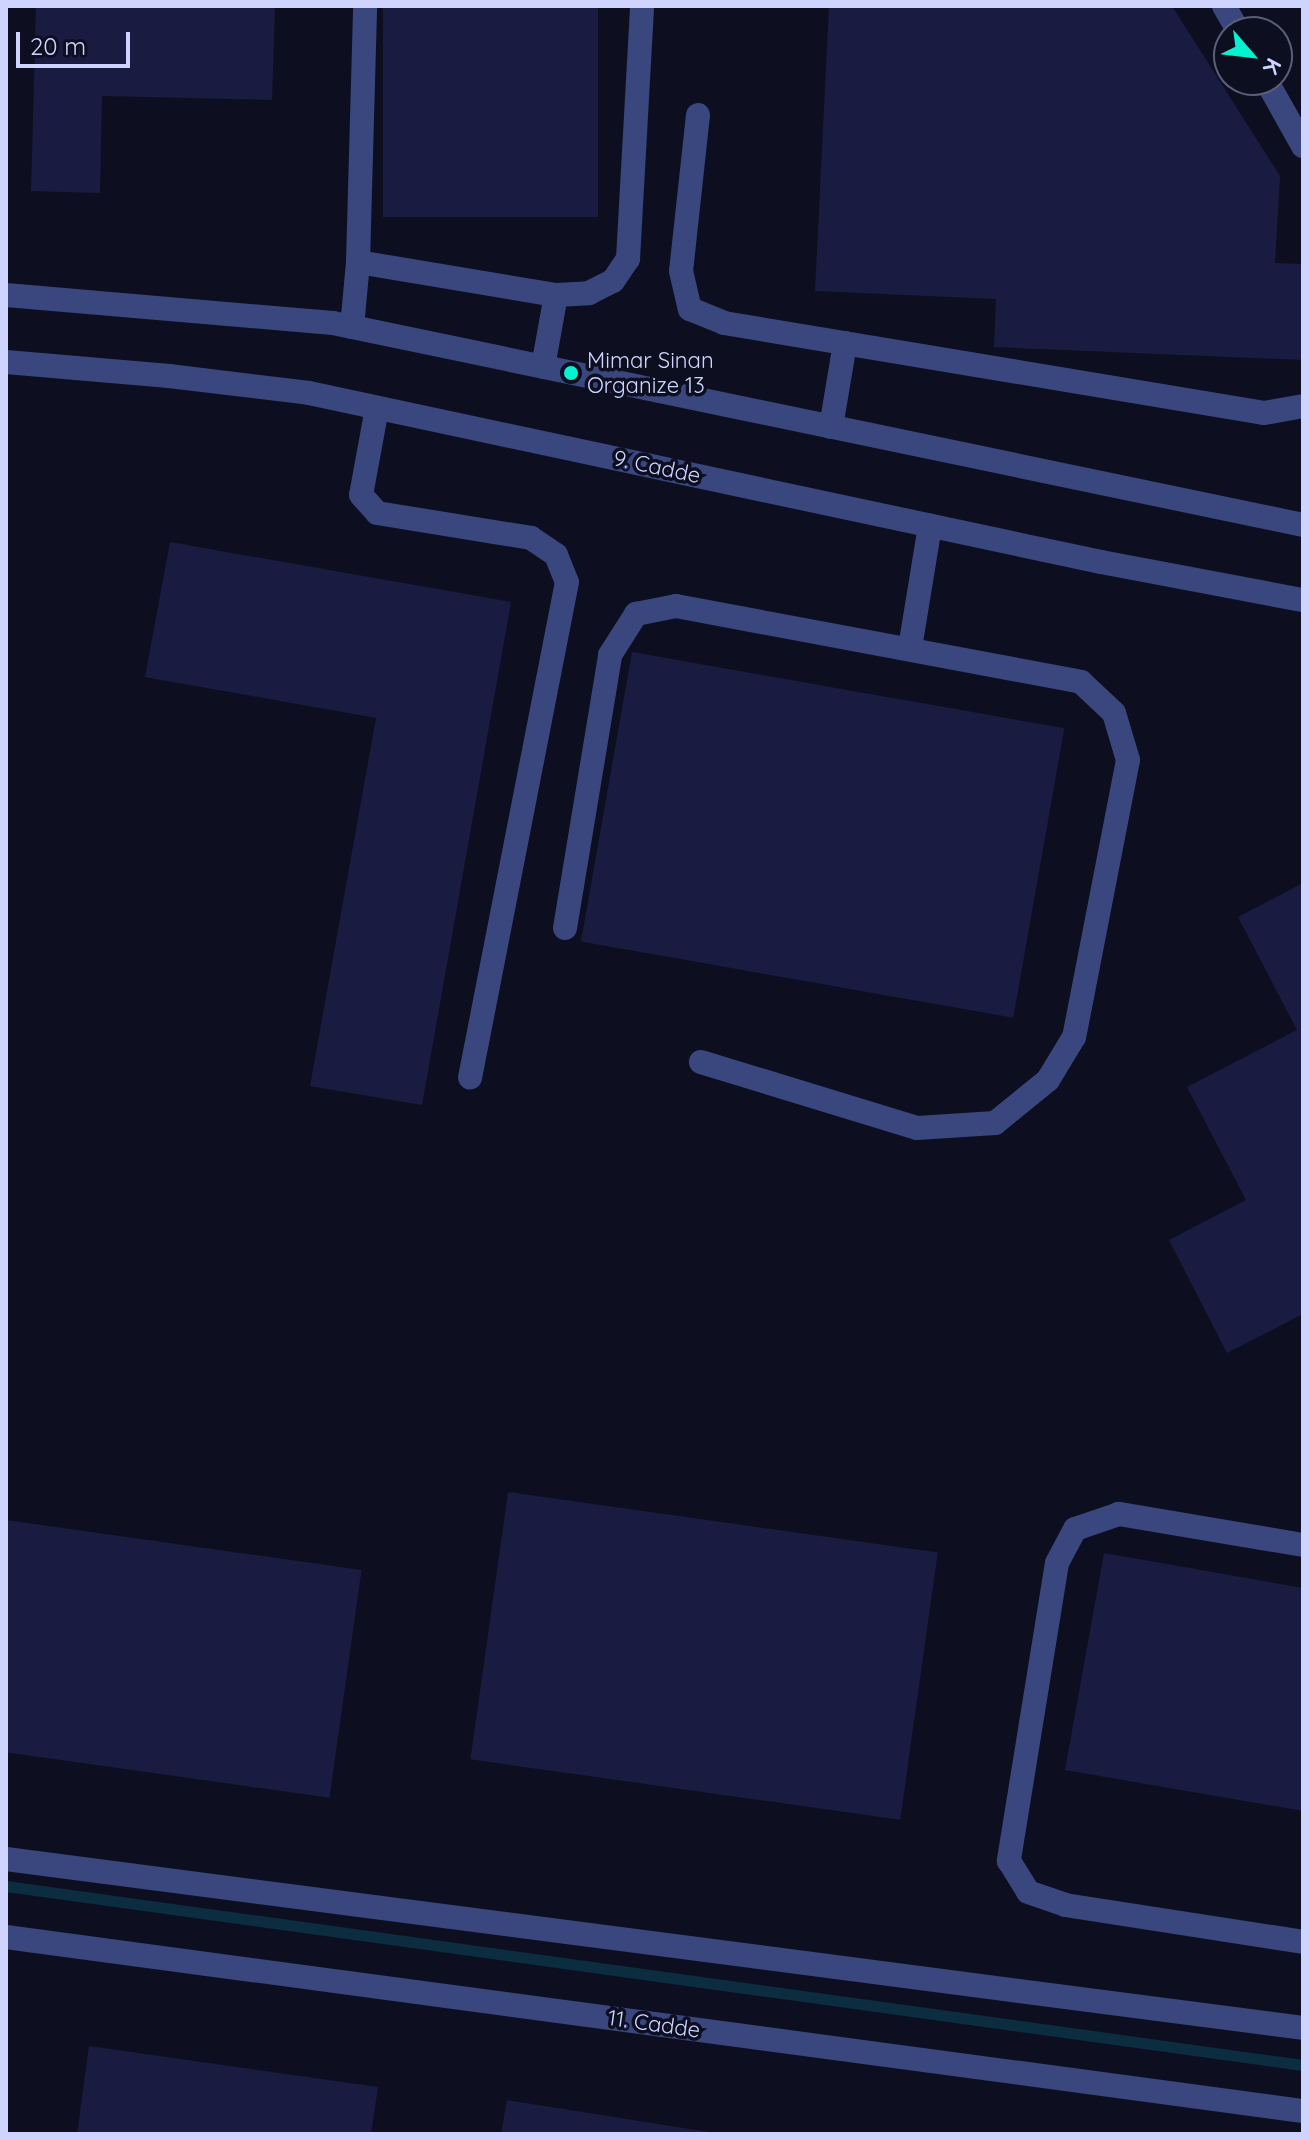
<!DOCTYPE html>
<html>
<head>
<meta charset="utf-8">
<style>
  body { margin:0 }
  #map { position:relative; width:1309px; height:2140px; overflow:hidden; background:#0d0f20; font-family:Quicksand,sans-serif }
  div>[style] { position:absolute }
  .stream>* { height:11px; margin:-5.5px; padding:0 5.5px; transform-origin:5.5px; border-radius:5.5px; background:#0c2c40 }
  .building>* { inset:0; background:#1a1b41; transform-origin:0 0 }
  .minor>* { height:24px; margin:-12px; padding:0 12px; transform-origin:12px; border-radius:12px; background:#39477e }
  .dots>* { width:22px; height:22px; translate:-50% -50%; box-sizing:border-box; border:4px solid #0d0f20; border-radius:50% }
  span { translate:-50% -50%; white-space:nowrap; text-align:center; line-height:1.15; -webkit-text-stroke:7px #0d0f20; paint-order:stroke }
  .poi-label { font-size:22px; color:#ced4fe }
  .left { translate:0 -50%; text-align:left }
  .street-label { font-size:22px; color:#ced4fe }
  .frame { position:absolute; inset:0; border:8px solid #ced4fe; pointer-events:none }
  .north { position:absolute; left:1213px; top:16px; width:80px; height:80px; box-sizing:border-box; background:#0d0f20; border:2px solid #5a5e79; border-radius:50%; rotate:118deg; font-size:22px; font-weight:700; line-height:32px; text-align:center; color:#ced4fe }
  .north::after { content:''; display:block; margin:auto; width:28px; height:36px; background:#05f2d1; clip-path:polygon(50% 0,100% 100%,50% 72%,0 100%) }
  .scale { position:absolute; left:16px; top:32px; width:114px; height:36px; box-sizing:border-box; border:4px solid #ced4fe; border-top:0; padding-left:10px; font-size:24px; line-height:28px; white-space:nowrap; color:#ced4fe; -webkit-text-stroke:6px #0d0f20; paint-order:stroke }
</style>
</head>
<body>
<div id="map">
  <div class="stream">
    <div style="left:6px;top:1886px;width:1309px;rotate:7.86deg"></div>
  </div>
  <div class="building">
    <div style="clip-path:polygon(36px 6px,275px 6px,272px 100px,102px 96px,100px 193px,31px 191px)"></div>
    <div style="left:383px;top:6px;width:215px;height:211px"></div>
    <div style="clip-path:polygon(829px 6px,1172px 6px,1280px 176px,1275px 263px,1303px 264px,1303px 360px,994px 347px,996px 299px,815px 291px)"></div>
    <div style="clip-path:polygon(170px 542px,511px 602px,422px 1105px,310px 1086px,376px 718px,145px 677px)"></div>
    <div style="left:632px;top:652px;width:439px;height:294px;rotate:10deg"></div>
    <div style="clip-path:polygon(1303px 883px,1303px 1314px,1227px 1353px,1169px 1240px,1246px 1200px,1187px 1087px,1297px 1030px,1238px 917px)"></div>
    <div style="left:508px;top:1492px;width:434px;height:270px;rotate:8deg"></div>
    <div style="left:6px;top:1520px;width:359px;height:230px;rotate:8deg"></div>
    <div style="clip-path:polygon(1104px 1553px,1303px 1588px,1303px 1811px,1065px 1770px)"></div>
    <div style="clip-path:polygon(89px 2046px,378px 2087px,371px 2134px,77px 2134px)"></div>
    <div style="clip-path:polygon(507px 2100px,709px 2132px,709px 2134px,501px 2134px)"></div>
  </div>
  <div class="minor">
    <div style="left:1224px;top:6px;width:30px;rotate:60deg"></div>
    <div style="left:1266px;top:80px;width:76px;rotate:60.7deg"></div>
    <div style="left:698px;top:115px;width:157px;rotate:96.2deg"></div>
    <div style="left:681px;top:271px;width:39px;rotate:77deg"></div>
    <div style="left:690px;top:309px;width:37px;rotate:22deg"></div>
    <div style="left:724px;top:323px;width:547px;rotate:9.46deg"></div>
    <div style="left:1264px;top:413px;width:40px;rotate:-10deg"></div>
    <div style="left:358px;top:262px;width:201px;rotate:9.5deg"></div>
    <div style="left:556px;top:295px;width:33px;rotate:-3deg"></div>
    <div style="left:589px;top:293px;width:27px;rotate:-27deg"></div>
    <div style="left:613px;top:281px;width:27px;rotate:-56deg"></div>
    <div style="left:628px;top:259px;width:253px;rotate:-86.8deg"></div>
    <div style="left:6px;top:295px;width:328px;rotate:4.9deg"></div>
    <div style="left:333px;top:323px;width:991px;rotate:11.76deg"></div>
    <div style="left:352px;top:327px;width:65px;rotate:-84.7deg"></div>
    <div style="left:358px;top:262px;width:256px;rotate:-88.4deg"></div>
    <div style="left:6px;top:362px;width:164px;rotate:4.9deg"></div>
    <div style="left:169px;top:376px;width:141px;rotate:6.9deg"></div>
    <div style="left:309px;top:393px;width:810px;rotate:12.05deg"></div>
    <div style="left:1101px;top:562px;width:206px;rotate:10.7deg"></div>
    <div style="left:543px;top:367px;width:73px;rotate:-79.8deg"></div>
    <div style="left:377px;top:408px;width:88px;rotate:100.4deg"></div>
    <div style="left:361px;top:495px;width:24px;rotate:48deg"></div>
    <div style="left:377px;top:513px;width:156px;rotate:9.2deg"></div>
    <div style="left:531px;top:538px;width:30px;rotate:34deg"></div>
    <div style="left:556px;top:555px;width:29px;rotate:68deg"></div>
    <div style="left:567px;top:582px;width:505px;rotate:101.07deg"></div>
    <div style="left:831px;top:427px;width:85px;rotate:-80.5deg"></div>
    <div style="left:910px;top:648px;width:124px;rotate:-80.7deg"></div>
    <div style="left:565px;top:928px;width:277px;rotate:-80.6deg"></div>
    <div style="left:610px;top:655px;width:49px;rotate:-57.6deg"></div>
    <div style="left:636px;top:614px;width:41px;rotate:-11.3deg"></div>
    <div style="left:676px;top:606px;width:412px;rotate:10.6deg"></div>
    <div style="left:1081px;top:682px;width:45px;rotate:43.2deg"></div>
    <div style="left:1114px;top:713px;width:49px;rotate:73.4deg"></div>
    <div style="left:1128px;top:760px;width:282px;rotate:101deg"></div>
    <div style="left:1074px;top:1037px;width:50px;rotate:121.2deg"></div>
    <div style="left:1048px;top:1080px;width:68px;rotate:140.9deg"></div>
    <div style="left:995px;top:1123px;width:78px;rotate:176.3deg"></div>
    <div style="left:917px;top:1128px;width:226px;rotate:-163deg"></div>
    <div style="left:1303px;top:1545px;width:187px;rotate:-170.4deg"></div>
    <div style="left:1119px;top:1514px;width:46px;rotate:161.2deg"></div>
    <div style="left:1075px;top:1529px;width:38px;rotate:118deg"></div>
    <div style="left:1057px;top:1563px;width:302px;rotate:99.2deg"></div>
    <div style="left:1009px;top:1861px;width:36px;rotate:58deg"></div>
    <div style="left:1028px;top:1892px;width:39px;rotate:19deg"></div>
    <div style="left:1065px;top:1905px;width:241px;rotate:8.8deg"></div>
    <div style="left:6px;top:1859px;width:1308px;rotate:7.42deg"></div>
    <div style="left:6px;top:1937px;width:1309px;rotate:7.64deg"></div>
  </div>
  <div class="dots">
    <div style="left:571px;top:373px;background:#05f2d1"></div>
  </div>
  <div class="poi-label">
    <span class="left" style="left:587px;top:373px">Mimar Sinan<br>Organize 13</span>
  </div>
  <div class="street-label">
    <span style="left:657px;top:467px;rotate:12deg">9. Cadde</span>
    <span style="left:654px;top:2024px;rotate:8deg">11. Cadde</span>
  </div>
  <div class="frame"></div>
  <div class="north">K</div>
  <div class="scale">20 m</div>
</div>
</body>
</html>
